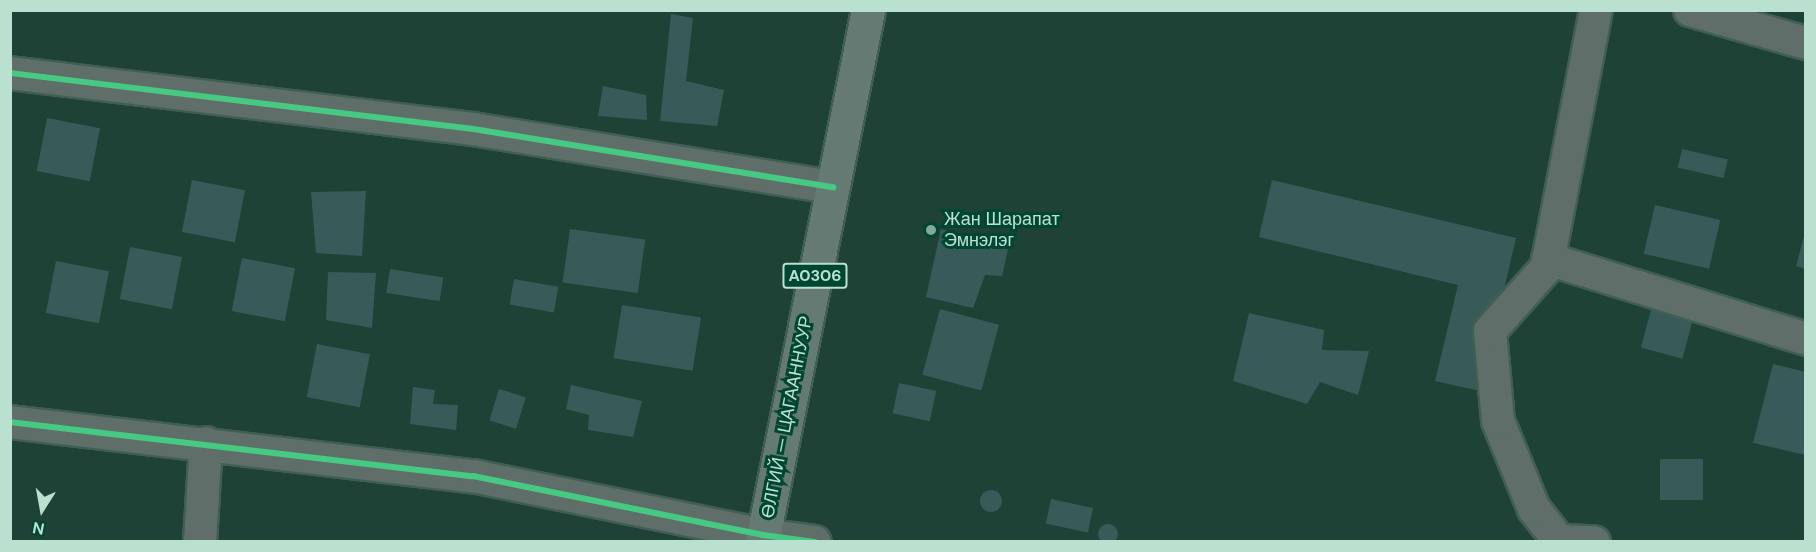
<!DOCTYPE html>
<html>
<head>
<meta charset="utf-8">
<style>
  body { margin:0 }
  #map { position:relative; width:1816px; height:552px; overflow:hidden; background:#1e4236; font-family:"DM Sans",sans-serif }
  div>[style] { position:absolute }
  .building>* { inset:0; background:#385b5a; transform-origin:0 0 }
  .round { border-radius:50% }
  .roads { filter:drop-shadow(2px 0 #405f54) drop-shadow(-2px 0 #405f54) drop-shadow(0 2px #405f54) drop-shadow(0 -2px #405f54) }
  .minor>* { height:32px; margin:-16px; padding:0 16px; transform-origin:16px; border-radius:16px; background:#5f6e68 }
  .highway>* { height:33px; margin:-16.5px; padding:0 16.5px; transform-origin:16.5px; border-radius:16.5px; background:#647a72 }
  .cycleway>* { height:6px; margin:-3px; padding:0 3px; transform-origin:3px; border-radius:3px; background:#46c982 }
  .dots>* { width:16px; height:16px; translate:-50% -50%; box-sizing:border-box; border:3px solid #004632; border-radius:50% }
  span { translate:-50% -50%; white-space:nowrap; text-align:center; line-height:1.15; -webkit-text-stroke:6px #004632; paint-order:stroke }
  .shield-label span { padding:2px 4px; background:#004632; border:2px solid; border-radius:4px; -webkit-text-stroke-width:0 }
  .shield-label { font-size:16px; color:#bae0cf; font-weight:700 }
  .poi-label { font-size:18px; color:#bae0cf }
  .left { translate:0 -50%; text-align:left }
  .street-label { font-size:18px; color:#bae0cf }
  .frame { position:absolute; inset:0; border:12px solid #bae0cf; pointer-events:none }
  .north { position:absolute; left:12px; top:480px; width:60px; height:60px; -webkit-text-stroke:4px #004632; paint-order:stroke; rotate:191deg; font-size:16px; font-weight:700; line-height:24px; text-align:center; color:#bae0cf }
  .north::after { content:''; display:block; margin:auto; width:21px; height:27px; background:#bae0cf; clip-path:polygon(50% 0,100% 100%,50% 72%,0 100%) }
</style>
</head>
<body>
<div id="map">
  <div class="building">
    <div style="clip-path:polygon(671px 14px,693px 18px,686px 81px,724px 90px,717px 126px,660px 121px)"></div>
    <div style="clip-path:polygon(603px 86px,646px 95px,647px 120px,598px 116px)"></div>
    <div style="left:47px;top:118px;width:54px;height:54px;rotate:11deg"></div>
    <div style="left:1682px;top:149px;width:47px;height:19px;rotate:13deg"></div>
    <div style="left:192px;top:180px;width:54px;height:53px;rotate:11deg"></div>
    <div style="clip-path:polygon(1272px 180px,1516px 238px,1480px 391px,1435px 381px,1458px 285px,1259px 237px)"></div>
    <div style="clip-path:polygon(366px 191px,362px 256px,316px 253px,311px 192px)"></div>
    <div style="left:1655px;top:205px;width:67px;height:50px;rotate:13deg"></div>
    <div style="left:570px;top:229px;width:76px;height:54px;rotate:8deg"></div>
    <div style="clip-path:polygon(941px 229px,1008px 249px,1002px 276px,985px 275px,973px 308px,926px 297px)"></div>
    <div style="clip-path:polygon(1805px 232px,1806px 232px,1806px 269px,1796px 266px)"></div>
    <div style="left:130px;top:247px;width:53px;height:53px;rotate:11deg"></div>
    <div style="left:242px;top:258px;width:54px;height:54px;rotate:11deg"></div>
    <div style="left:56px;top:261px;width:54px;height:53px;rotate:11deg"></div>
    <div style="left:390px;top:269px;width:54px;height:24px;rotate:9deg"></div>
    <div style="clip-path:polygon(328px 272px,376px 273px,372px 328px,326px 320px)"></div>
    <div style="left:514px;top:279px;width:45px;height:26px;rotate:10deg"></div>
    <div style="left:622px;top:305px;width:80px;height:54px;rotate:9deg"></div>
    <div style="left:1652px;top:306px;width:43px;height:43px;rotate:15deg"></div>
    <div style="left:940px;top:309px;width:61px;height:68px;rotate:15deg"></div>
    <div style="clip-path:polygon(1249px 313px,1324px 330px,1322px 350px,1369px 351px,1358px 395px,1320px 382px,1307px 404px,1233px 381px)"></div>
    <div style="left:317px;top:344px;width:54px;height:54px;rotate:11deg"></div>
    <div style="clip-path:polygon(1773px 364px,1806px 372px,1806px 455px,1753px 443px)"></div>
    <div style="left:899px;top:383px;width:38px;height:31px;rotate:12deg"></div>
    <div style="clip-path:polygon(571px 385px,642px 401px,633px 437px,588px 430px,589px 415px,566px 409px)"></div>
    <div style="clip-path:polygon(413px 387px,435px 390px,433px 404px,458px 405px,456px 430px,410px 424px)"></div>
    <div style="left:499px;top:389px;width:28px;height:33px;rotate:17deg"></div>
    <div style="left:1660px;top:459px;width:43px;height:41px"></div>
    <div class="round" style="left:980px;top:490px;width:22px;height:22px"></div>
    <div style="left:1051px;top:499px;width:43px;height:25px;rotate:12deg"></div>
    <div class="round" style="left:1098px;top:524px;width:20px;height:20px"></div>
  </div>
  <div class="roads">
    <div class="minor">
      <div style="left:1690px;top:10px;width:121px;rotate:15.9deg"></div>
      <div style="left:10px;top:73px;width:466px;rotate:6.9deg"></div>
      <div style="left:473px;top:129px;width:365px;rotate:9.2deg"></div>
      <div style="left:1548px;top:259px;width:270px;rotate:17.2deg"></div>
      <div style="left:10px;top:422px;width:466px;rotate:6.7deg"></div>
      <div style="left:473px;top:476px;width:296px;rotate:11.5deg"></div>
      <div style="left:763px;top:535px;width:52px;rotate:7.7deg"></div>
      <div style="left:1561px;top:541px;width:33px;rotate:2deg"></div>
      <div style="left:200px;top:542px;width:99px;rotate:-86.5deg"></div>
      <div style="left:1560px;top:542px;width:42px;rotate:-128.2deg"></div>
      <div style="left:1534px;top:509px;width:95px;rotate:-112.2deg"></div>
      <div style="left:1498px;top:421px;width:90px;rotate:-95.1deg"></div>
      <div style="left:1490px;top:331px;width:86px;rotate:-48.3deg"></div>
      <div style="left:1547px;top:267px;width:262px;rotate:-79.2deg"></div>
    </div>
    <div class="highway">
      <div style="left:762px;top:542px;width:542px;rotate:-78.73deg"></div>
    </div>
  </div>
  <div class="cycleway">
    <div style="left:10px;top:73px;width:466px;rotate:6.9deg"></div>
    <div style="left:473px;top:129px;width:365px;rotate:9.2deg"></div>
    <div style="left:10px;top:422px;width:466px;rotate:6.7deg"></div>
    <div style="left:473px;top:476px;width:296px;rotate:11.5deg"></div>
    <div style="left:763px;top:535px;width:52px;rotate:7.7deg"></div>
  </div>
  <div class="dots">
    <div style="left:931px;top:230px;background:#83a999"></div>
  </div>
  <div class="shield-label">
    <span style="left:815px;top:276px">A0306</span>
  </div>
  <div class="poi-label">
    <span class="left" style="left:944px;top:230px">Жан Шарапат<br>Эмнэлэг</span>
  </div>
  <div class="street-label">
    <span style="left:787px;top:417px;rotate:-79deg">ӨЛГИЙ — ЦАГААННУУР</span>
  </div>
  <div class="frame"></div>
  <div class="north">N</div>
</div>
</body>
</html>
